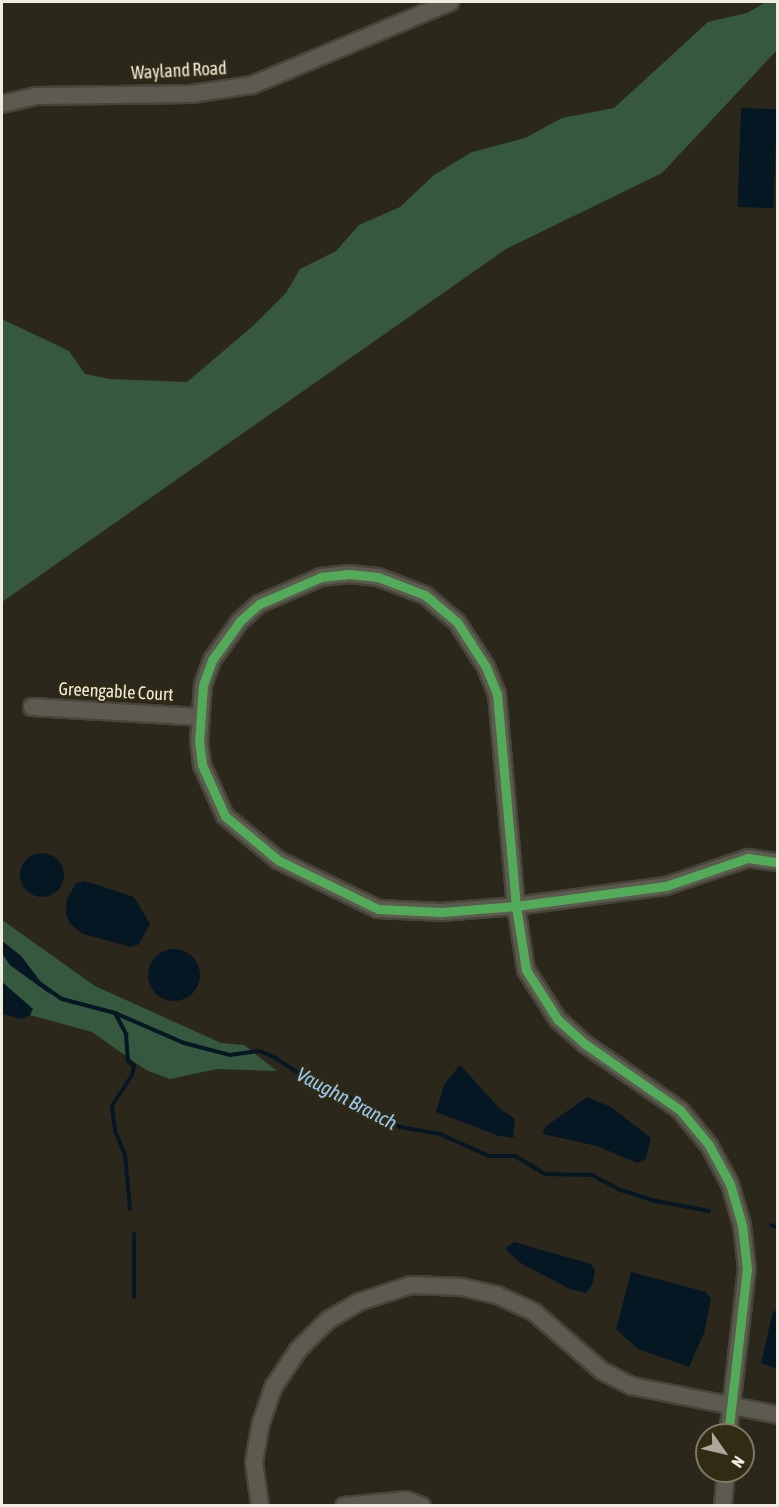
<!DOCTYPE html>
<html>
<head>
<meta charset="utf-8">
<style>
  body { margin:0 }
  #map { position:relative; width:779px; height:1507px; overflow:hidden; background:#2b281b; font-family:"Asap Condensed",sans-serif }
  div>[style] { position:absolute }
  .green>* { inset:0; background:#35583f }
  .water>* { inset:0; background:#061724; transform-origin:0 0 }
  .round { border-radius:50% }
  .stream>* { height:4px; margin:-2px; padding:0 2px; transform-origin:2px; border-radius:2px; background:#061724 }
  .roads { filter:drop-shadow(2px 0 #47443a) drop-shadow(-2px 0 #47443a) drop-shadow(0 2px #47443a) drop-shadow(0 -2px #47443a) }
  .street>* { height:16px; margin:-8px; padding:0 8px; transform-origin:8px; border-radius:8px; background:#5d5a50 }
  .cycleway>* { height:9px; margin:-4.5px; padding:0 4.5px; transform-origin:4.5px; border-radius:4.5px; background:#51ab58 }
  span { translate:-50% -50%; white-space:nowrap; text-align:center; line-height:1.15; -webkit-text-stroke:4.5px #322b14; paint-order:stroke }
  .street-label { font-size:18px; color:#f0ecde }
  .water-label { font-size:20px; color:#97c9f5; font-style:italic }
  .frame { position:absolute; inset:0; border:3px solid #f0ecde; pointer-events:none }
  .north { position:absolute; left:695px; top:1423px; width:60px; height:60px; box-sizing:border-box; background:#322b14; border:2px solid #7e7865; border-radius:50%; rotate:124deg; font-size:16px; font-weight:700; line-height:24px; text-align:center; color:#f0ecde }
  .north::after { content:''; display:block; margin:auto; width:21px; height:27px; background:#aba79a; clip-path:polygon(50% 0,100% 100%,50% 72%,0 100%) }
</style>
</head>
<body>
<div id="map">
  <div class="green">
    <div style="clip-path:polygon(766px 2px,777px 2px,777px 50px,662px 173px,506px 249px,2px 602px,2px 319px,69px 351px,85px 374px,110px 379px,187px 382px,254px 325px,286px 293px,300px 269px,336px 251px,359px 225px,400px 207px,434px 175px,472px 152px,525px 138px,562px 118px,614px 108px,708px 22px,747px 13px)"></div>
    <div style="clip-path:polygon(2px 920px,95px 986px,221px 1043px,244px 1045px,277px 1071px,217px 1069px,170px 1079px,146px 1070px,92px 1032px,30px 1015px,32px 1009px,2px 982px,2px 953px,10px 965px,48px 992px,21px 956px,2px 941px)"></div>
  </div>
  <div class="water">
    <div style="left:741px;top:108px;width:36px;height:99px;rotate:2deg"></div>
    <div class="round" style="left:20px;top:853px;width:44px;height:44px"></div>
    <div style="clip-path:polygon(85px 881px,134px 897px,150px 924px,139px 944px,131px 947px,83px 934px,70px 924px,66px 915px,67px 899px,76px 883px)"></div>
    <div style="clip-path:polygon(2px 941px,21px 956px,50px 994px,10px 965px,2px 953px)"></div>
    <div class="round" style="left:148px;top:949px;width:52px;height:52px"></div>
    <div style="clip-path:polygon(2px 982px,33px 1009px,30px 1015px,22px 1019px,2px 1014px)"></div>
    <div style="clip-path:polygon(460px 1065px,500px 1109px,515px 1119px,513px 1138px,499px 1136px,436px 1112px,444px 1085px)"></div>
    <div style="clip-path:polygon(587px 1097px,611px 1107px,651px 1138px,646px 1159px,637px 1163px,597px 1146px,542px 1134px,546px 1126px)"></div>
    <div style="clip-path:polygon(514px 1242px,591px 1264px,595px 1271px,592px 1285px,586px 1293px,570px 1289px,522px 1264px,505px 1249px)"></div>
    <div style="clip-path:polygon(631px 1272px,706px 1292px,711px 1299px,704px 1333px,689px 1367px,638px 1349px,616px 1329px)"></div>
    <div style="clip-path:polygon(773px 1311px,777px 1312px,777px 1369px,761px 1363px)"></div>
  </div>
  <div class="stream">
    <div style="left:39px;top:983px;width:28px;rotate:35deg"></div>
    <div style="left:62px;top:999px;width:55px;rotate:14.8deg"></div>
    <div style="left:115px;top:1013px;width:75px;rotate:23.5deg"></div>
    <div style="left:184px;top:1043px;width:48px;rotate:14.6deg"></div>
    <div style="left:230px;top:1055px;width:29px;rotate:-8deg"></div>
    <div style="left:259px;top:1051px;width:14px;rotate:21deg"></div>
    <div style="left:272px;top:1056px;width:59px;rotate:32.6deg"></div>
    <div style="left:322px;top:1088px;width:36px;rotate:19deg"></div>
    <div style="left:356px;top:1100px;width:52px;rotate:31.5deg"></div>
    <div style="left:400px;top:1127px;width:41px;rotate:9.9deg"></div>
    <div style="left:440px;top:1134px;width:54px;rotate:24.2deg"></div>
    <div style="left:489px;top:1156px;width:26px"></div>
    <div style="left:515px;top:1156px;width:35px;rotate:31deg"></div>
    <div style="left:545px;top:1174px;width:47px;rotate:1.2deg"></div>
    <div style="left:592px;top:1175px;width:30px;rotate:28deg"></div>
    <div style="left:618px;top:1189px;width:40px;rotate:18deg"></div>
    <div style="left:656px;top:1201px;width:54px;rotate:10.7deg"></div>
    <div style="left:115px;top:1013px;width:24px;rotate:62deg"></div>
    <div style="left:126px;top:1034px;width:27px;rotate:86deg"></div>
    <div style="left:128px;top:1061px;width:8px;rotate:40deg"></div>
    <div style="left:134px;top:1066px;width:9px;rotate:103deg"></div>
    <div style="left:132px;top:1075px;width:37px;rotate:123deg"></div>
    <div style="left:112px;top:1106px;width:25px;rotate:83deg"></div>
    <div style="left:115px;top:1131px;width:25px;rotate:67deg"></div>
    <div style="left:125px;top:1154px;width:55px;rotate:84.8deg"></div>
    <div style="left:771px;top:1225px;width:8px;rotate:23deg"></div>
    <div style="left:134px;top:1234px;width:63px;rotate:90deg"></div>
  </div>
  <div class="roads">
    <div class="street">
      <div style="left:2px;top:104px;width:36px;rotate:-13deg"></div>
      <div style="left:37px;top:96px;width:154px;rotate:-0.7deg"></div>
      <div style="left:191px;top:94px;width:62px;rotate:-8.4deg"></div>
      <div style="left:252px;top:85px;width:215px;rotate:-22.7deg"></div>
      <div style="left:349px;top:574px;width:29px;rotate:6deg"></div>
      <div style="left:378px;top:577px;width:50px;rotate:21deg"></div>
      <div style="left:425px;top:595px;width:42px;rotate:40.2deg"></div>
      <div style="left:457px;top:622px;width:54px;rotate:57.2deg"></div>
      <div style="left:486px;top:667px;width:29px;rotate:68deg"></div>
      <div style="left:497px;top:694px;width:213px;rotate:84.9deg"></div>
      <div style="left:516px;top:906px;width:75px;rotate:175.4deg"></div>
      <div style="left:441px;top:912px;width:63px;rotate:-177.3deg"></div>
      <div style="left:378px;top:909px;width:111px;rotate:-153.9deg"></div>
      <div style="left:278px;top:860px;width:69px;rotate:-140.3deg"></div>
      <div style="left:225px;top:816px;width:56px;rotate:-114.3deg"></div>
      <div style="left:202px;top:765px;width:23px;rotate:-97deg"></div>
      <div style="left:199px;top:742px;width:57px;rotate:-86deg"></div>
      <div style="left:203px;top:685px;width:27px;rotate:-70deg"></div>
      <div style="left:212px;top:660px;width:48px;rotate:-54.3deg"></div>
      <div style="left:240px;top:621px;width:25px;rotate:-42deg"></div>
      <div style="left:259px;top:604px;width:68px;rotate:-23.5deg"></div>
      <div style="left:321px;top:577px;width:28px;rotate:-6deg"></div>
      <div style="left:32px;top:707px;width:167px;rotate:3.4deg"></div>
      <div style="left:728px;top:1435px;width:167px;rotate:-83.5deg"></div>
      <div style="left:747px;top:1269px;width:44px;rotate:-96.5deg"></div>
      <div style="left:742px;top:1225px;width:43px;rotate:-106.3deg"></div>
      <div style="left:730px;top:1184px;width:44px;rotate:-118.3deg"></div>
      <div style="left:709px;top:1145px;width:45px;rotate:-129.6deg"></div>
      <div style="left:680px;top:1110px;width:116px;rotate:-145.2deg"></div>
      <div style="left:585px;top:1044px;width:36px;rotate:-138deg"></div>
      <div style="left:558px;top:1020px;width:59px;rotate:-122.6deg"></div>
      <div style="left:526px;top:970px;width:65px;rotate:-98.9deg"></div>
      <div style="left:516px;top:906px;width:151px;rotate:-7.6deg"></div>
      <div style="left:666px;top:886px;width:87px;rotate:-18.9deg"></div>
      <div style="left:748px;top:858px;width:30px;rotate:8deg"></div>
      <div style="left:260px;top:1506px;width:44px;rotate:-97.8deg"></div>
      <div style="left:254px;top:1462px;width:40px;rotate:-80deg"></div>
      <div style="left:261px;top:1423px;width:39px;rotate:-71deg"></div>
      <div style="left:274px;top:1386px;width:43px;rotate:-56.3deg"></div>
      <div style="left:298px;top:1350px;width:42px;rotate:-45deg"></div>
      <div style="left:328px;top:1320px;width:36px;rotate:-30deg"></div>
      <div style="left:359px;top:1302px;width:55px;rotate:-18.1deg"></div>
      <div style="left:411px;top:1285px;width:51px;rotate:2.2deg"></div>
      <div style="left:462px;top:1287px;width:36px;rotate:13deg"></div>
      <div style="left:497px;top:1295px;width:41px;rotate:24.7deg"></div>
      <div style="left:534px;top:1312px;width:90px;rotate:40.9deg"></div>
      <div style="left:602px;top:1371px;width:34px;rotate:27deg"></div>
      <div style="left:632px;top:1386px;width:149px;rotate:11.2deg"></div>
      <div style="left:344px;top:1506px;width:62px;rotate:-5.5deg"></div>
      <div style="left:406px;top:1500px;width:17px;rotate:21deg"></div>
      <div style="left:723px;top:1506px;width:35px;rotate:-85deg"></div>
    </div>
  </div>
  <div class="cycleway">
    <div style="left:349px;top:574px;width:29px;rotate:6deg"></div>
    <div style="left:378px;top:577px;width:50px;rotate:21deg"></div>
    <div style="left:425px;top:595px;width:42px;rotate:40.2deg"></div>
    <div style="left:457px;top:622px;width:54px;rotate:57.2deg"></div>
    <div style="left:486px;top:667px;width:29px;rotate:68deg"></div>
    <div style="left:497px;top:694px;width:213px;rotate:84.9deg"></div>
    <div style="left:516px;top:906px;width:75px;rotate:175.4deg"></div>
    <div style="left:441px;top:912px;width:63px;rotate:-177.3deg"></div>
    <div style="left:378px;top:909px;width:111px;rotate:-153.9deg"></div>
    <div style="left:278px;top:860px;width:69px;rotate:-140.3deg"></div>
    <div style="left:225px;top:816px;width:56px;rotate:-114.3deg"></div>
    <div style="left:202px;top:765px;width:23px;rotate:-97deg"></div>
    <div style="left:199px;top:742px;width:57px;rotate:-86deg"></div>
    <div style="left:203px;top:685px;width:27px;rotate:-70deg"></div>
    <div style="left:212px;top:660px;width:48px;rotate:-54.3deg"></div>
    <div style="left:240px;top:621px;width:25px;rotate:-42deg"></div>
    <div style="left:259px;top:604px;width:68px;rotate:-23.5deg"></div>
    <div style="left:321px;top:577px;width:28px;rotate:-6deg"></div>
    <div style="left:728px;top:1435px;width:167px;rotate:-83.5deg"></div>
    <div style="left:747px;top:1269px;width:44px;rotate:-96.5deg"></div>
    <div style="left:742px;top:1225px;width:43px;rotate:-106.3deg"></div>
    <div style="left:730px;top:1184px;width:44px;rotate:-118.3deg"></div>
    <div style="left:709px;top:1145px;width:45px;rotate:-129.6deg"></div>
    <div style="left:680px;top:1110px;width:116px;rotate:-145.2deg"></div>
    <div style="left:585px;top:1044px;width:36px;rotate:-138deg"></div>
    <div style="left:558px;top:1020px;width:59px;rotate:-122.6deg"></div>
    <div style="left:526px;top:970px;width:65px;rotate:-98.9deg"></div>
    <div style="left:516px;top:906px;width:151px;rotate:-7.6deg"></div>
    <div style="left:666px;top:886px;width:87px;rotate:-18.9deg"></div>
    <div style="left:748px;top:858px;width:30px;rotate:8deg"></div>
  </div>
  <div class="street-label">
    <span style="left:179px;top:71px;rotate:-3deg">Wayland Road</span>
    <span style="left:116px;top:692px;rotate:3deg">Greengable Court</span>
  </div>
  <div class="water-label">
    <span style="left:347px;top:1098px;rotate:28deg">Vaughn Branch</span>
  </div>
  <div class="frame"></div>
  <div class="north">N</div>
</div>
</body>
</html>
